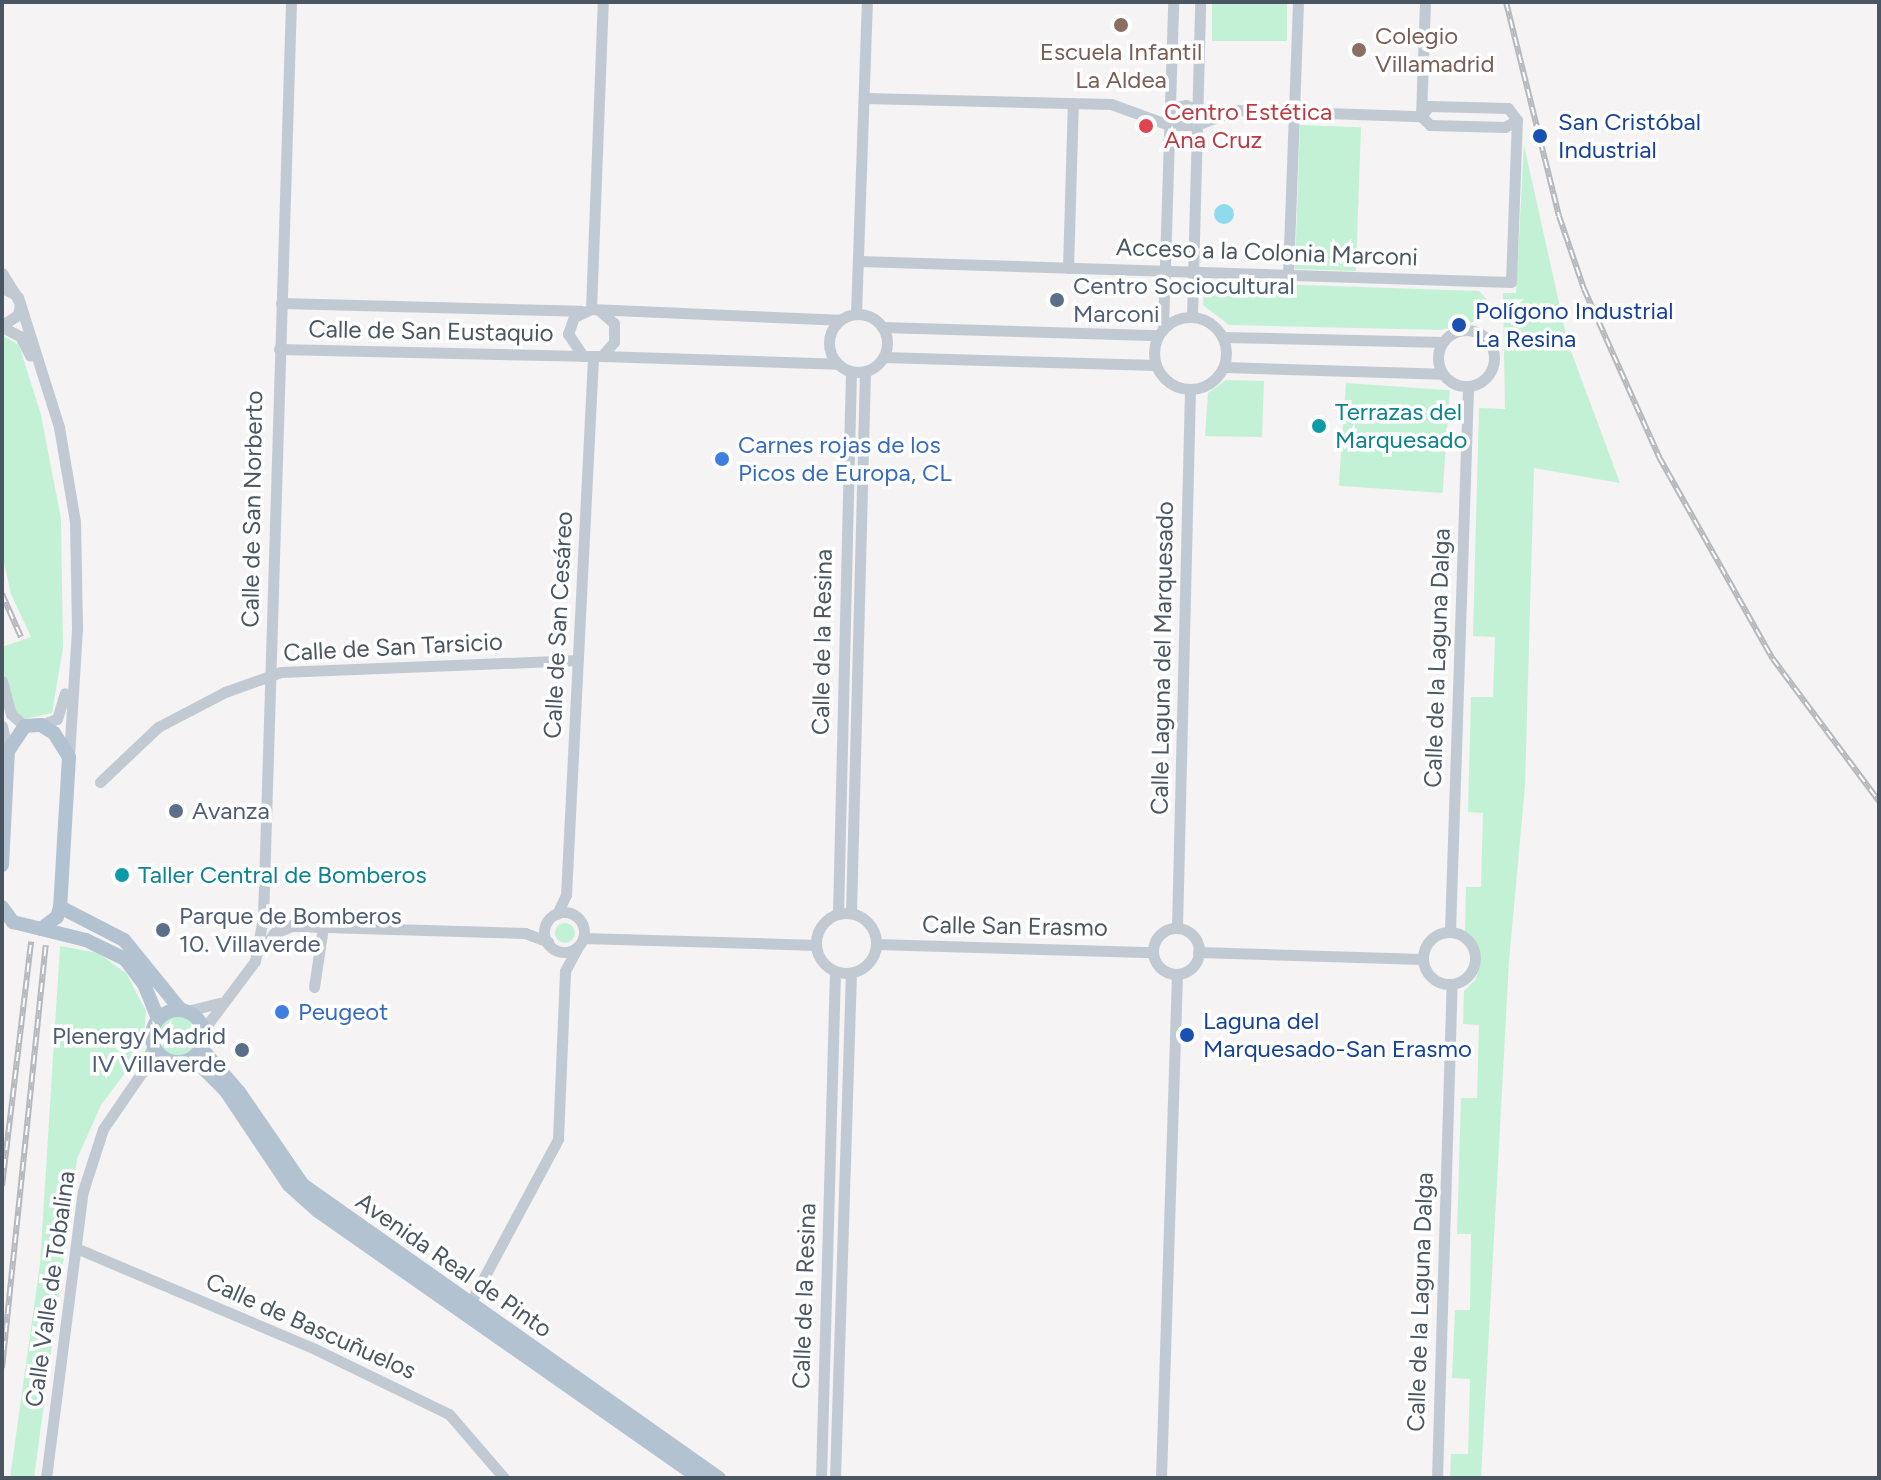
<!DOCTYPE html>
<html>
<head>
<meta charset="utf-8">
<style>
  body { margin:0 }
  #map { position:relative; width:1881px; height:1480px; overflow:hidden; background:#f5f3f3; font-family:Figtree,sans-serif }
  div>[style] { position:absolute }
  .green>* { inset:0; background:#c3f1d5; transform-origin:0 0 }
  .round { border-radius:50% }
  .water>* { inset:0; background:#90daee }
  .minor>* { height:11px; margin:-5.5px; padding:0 5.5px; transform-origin:5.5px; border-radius:5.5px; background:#c1cad2 }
  .minor>.ring { margin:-5.5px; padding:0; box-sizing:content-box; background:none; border:11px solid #c1cad2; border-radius:50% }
  .major>* { height:14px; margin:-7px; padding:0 7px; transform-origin:7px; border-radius:7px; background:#b3c2d1 }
  .major>.ring { margin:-7px; padding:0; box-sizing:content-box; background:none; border:14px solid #b3c2d1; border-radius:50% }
  .rail>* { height:6px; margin-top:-3px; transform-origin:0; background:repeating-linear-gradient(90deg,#fff 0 9px,#b5b8bd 0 18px); box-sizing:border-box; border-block:2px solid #b5b8bd }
  .minor-bridge>* { height:11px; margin:-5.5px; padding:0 5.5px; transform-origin:5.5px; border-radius:5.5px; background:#c1cad2 }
  .major-bridge>* { height:14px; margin:-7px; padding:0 7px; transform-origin:7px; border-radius:7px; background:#b3c2d1 }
  .dots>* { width:22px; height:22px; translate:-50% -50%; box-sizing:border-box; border:4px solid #fff; border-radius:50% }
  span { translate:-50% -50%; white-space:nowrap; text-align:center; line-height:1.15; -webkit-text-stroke:7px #fff; paint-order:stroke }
  .education-label { font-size:24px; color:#785e54 }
  .left { translate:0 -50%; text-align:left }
  .health-label { font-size:24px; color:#be3a42 }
  .transit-label { font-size:24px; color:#164399 }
  .street-label { font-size:24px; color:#4a5661 }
  .service-label { font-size:24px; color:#4e5e75 }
  .right { translate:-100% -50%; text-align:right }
  .culture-label { font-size:24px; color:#0d838f }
  .shop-label { font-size:24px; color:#366cbe }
  .frame { position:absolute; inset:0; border:4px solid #4a5661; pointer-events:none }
</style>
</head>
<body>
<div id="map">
  <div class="green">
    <div style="left:1212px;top:2px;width:75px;height:39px"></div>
    <div style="left:1300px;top:125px;width:61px;height:144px;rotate:2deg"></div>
    <div style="clip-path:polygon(1524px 145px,1568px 343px,1620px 483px,1534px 468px,1525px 786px,1509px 961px,1481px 1478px,1450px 1478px,1451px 1454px,1468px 1454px,1470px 1379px,1452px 1378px,1455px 1310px,1470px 1310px,1471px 1234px,1457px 1234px,1461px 1098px,1477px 1098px,1479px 1025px,1463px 1024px,1464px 991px,1476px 979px,1481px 962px,1477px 945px,1465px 932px,1466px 887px,1481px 887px,1483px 813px,1468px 812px,1471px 697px,1493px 697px,1495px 637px,1473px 636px,1479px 408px,1505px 409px,1503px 293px,1516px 293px)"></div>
    <div style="clip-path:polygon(1213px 282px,1479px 291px,1489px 302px,1477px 321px,1441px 330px,1229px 325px,1203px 305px,1204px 289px)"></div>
    <div style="clip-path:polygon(2px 335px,19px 345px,41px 415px,61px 519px,63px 648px,52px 713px,25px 719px,8px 705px,2px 654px,2px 647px,31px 637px,11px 594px,2px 553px)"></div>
    <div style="clip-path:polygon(1226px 380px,1264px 381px,1262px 437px,1205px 436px,1208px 393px)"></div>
    <div style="left:1346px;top:383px;width:104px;height:103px;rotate:4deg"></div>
    <div class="round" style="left:555px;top:923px;width:20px;height:20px"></div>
    <div style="clip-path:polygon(60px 946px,98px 953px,126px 973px,146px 1011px,143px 1049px,101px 1105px,77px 1159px,34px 1478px,10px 1478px,40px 1264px)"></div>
    <div class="round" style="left:159px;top:1015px;width:42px;height:42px"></div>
  </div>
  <div class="water">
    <div class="round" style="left:1214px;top:204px;width:20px;height:20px"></div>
  </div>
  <div class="minor">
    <div style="left:865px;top:98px;width:246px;rotate:1.4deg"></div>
    <div style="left:1111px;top:104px;width:62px;rotate:19.9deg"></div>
    <div style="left:1169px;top:125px;width:27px"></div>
    <div style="left:1196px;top:125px;width:43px;rotate:-20.6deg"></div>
    <div style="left:1236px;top:110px;width:185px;rotate:1.9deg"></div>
    <div style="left:1421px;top:116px;width:13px;rotate:-51deg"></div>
    <div style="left:1429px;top:106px;width:79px;rotate:1.5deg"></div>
    <div style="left:1508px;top:108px;width:15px;rotate:53deg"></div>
    <div style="left:1517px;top:120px;width:14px;rotate:150deg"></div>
    <div style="left:1505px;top:127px;width:75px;rotate:-178.5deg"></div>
    <div style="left:1430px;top:125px;width:13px;rotate:-135deg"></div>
    <div style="left:1421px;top:116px;width:114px;rotate:-88deg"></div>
    <div style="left:1169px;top:108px;width:17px;rotate:-10deg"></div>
    <div style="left:1186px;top:105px;width:12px;rotate:24deg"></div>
    <div style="left:1168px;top:141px;width:13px;rotate:23deg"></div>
    <div style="left:1180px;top:146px;width:16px;rotate:-14deg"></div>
    <div style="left:859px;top:261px;width:652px;rotate:1.84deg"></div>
    <div style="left:1511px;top:282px;width:162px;rotate:-87.9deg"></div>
    <div style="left:1068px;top:268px;width:165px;rotate:-88.3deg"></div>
    <div style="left:2px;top:273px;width:26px;rotate:58deg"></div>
    <div style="left:1288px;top:275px;width:273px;rotate:-87.9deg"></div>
    <div style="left:281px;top:303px;width:300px;rotate:1.5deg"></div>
    <div style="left:591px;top:309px;width:307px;rotate:-87.8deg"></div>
    <div style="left:600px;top:311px;width:18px;rotate:41deg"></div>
    <div style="left:614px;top:323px;width:19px;rotate:90deg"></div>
    <div style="left:614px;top:342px;width:18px;rotate:131deg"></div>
    <div style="left:602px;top:356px;width:19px;rotate:180deg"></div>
    <div style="left:583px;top:356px;width:27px;rotate:-124deg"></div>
    <div style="left:568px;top:334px;width:18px;rotate:-71deg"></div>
    <div style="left:574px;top:317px;width:19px;rotate:-25deg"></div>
    <div style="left:591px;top:309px;width:248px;rotate:2.5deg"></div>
    <div style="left:856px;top:314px;width:312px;rotate:-88deg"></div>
    <div class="ring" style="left:829px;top:314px;width:47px;height:47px"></div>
    <div style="left:1192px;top:316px;width:314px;rotate:-88.5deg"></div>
    <div class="ring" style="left:1154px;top:317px;width:61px;height:61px"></div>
    <div style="left:882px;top:327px;width:276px;rotate:1.7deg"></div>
    <div style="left:1163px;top:328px;width:326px;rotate:-88.2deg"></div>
    <div class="ring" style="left:1438px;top:330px;width:45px;height:45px"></div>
    <div style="left:1223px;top:337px;width:220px;rotate:1.3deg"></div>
    <div style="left:279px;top:349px;width:303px;rotate:1.3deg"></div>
    <div style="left:602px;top:356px;width:235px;rotate:1.9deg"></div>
    <div style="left:883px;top:357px;width:273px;rotate:1.7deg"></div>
    <div style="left:1224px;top:367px;width:218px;rotate:1.8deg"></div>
    <div style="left:2px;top:681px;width:34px;rotate:75deg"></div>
    <div style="left:11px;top:714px;width:18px;rotate:41deg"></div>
    <div style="left:2px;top:726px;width:26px;rotate:77deg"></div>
    <div style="left:100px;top:782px;width:80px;rotate:-43.5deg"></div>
    <div style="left:158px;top:727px;width:76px;rotate:-27.6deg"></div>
    <div style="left:225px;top:692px;width:59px;rotate:-19.7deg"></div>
    <div style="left:281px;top:672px;width:297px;rotate:-2.3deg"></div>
    <div class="ring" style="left:544px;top:912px;width:29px;height:29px"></div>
    <div style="left:851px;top:913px;width:542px;rotate:-88.52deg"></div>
    <div class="ring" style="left:816px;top:913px;width:49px;height:49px"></div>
    <div style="left:557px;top:914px;width:21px;rotate:-65deg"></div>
    <div style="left:566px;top:895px;width:538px;rotate:-87.12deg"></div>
    <div style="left:838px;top:914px;width:542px;rotate:-88.63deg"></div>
    <div style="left:263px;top:918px;width:30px;rotate:15deg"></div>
    <div style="left:292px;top:926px;width:233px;rotate:1.7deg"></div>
    <div style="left:525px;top:933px;width:25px;rotate:21deg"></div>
    <div style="left:1177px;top:928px;width:539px;rotate:-88.62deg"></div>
    <div class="ring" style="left:1153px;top:928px;width:35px;height:35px"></div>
    <div style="left:1450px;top:931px;width:544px;rotate:-88.1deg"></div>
    <div class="ring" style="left:1423px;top:932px;width:41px;height:41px"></div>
    <div style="left:583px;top:938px;width:233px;rotate:1.7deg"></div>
    <div style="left:876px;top:944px;width:277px;rotate:1.7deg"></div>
    <div style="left:262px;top:950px;width:21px;rotate:-55deg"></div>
    <div style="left:274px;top:933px;width:19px;rotate:-21deg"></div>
    <div style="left:1198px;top:952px;width:224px;rotate:1.8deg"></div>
    <div style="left:314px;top:987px;width:61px;rotate:-81.5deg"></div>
    <div style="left:187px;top:1011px;width:34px;rotate:-14deg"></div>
    <div style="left:204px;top:1029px;width:85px;rotate:-53.1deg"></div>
    <div style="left:255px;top:961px;width:44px;rotate:-79.5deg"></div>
    <div style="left:263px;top:918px;width:916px;rotate:-88.25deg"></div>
    <div style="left:153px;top:1045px;width:29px;rotate:112deg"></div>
    <div style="left:142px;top:1072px;width:27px;rotate:-27deg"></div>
    <div style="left:76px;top:1248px;width:259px;rotate:22.9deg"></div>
    <div style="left:315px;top:1349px;width:149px;rotate:25.9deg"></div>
    <div style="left:449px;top:1414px;width:84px;rotate:49.3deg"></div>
    <div style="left:467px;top:1309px;width:193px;rotate:-61.8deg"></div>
    <div style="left:558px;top:1139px;width:168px;rotate:-87.6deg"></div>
    <div style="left:565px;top:971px;width:26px;rotate:-62deg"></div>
    <div style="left:46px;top:1478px;width:289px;rotate:-82.7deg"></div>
    <div style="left:83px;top:1191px;width:65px;rotate:-72.1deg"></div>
    <div style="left:103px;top:1129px;width:69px;rotate:-55.6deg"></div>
    <div style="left:821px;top:1478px;width:506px;rotate:-88.42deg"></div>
    <div style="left:835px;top:1478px;width:505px;rotate:-88.19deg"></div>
    <div style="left:1161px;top:1478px;width:504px;rotate:-88.18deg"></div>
    <div style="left:1437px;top:1478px;width:494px;rotate:-88.3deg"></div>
  </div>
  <div class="major">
    <div style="left:69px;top:757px;width:150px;rotate:93.4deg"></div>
    <div style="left:60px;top:907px;width:72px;rotate:27.3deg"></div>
    <div style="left:124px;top:940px;width:89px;rotate:50.9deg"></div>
    <div style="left:2px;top:865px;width:114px;rotate:-87deg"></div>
    <div style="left:8px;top:751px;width:30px;rotate:-56deg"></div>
    <div style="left:2px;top:907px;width:19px;rotate:54deg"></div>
    <div style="left:86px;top:940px;width:43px;rotate:26deg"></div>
    <div style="left:125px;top:959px;width:31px;rotate:53deg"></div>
    <div style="left:144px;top:984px;width:38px;rotate:68deg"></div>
    <div class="ring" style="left:152px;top:1010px;width:38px;height:38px"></div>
    <div style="left:202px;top:1049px;width:57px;rotate:49.3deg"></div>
    <div style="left:239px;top:1092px;width:113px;rotate:55.5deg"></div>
    <div style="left:303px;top:1185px;width:509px;rotate:35.16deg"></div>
    <div style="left:193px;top:1058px;width:47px;rotate:45deg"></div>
    <div style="left:226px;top:1091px;width:113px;rotate:56.2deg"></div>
    <div style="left:289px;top:1185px;width:39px;rotate:42deg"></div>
    <div style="left:318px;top:1211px;width:465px;rotate:35deg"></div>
  </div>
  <div class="rail">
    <div style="left:1506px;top:2px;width:220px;rotate:76.1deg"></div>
    <div style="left:1559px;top:216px;width:77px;rotate:71.1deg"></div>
    <div style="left:1584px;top:289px;width:184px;rotate:65.9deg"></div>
    <div style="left:1659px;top:457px;width:232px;rotate:60.6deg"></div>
    <div style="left:1773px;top:659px;width:177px;rotate:53.3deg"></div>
    <div style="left:2px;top:594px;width:47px;rotate:66.2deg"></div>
    <div style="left:2px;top:1186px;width:246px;rotate:-83.2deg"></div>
    <div style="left:2px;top:1368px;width:425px;rotate:-84.1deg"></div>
  </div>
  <div class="minor-bridge">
    <div style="left:2px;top:288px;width:14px;rotate:25deg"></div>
    <div style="left:15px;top:294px;width:11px;rotate:63deg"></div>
    <div style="left:20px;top:304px;width:11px;rotate:100deg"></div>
    <div style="left:18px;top:315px;width:19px;rotate:148deg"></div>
    <div style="left:18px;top:297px;width:136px;rotate:72.5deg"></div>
    <div style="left:59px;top:427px;width:96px;rotate:80.4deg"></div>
    <div style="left:75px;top:522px;width:107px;rotate:88.9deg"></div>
    <div style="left:77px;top:629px;width:127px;rotate:93.6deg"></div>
    <div style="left:2px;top:327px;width:20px;rotate:27deg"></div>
    <div style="left:20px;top:336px;width:22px;rotate:63deg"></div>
    <div style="left:41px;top:725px;width:17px;rotate:-21deg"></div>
    <div style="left:57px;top:719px;width:27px;rotate:-73deg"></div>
  </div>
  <div class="major-bridge">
    <div style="left:25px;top:726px;width:16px;rotate:-4deg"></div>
    <div style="left:41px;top:725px;width:15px;rotate:32deg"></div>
    <div style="left:54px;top:733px;width:28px;rotate:58deg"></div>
    <div style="left:13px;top:922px;width:75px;rotate:13.9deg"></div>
    <div style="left:41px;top:929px;width:20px;rotate:-37deg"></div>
    <div style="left:57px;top:917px;width:10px;rotate:-73deg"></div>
  </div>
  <div class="dots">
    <div style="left:1121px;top:25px;background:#8d6e63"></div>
    <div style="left:1359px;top:50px;background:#8d6e63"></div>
    <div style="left:1146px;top:126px;background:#e0444e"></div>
    <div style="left:1540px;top:136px;background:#1a4fb4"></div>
    <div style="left:1057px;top:300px;background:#5c6f8a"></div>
    <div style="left:1459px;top:325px;background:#1a4fb4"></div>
    <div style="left:1319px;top:426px;background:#0f9aa8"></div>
    <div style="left:722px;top:459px;background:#3f7fe0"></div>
    <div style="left:176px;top:811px;background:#5c6f8a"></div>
    <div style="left:122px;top:875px;background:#0f9aa8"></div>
    <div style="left:163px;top:930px;background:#5c6f8a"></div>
    <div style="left:282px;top:1012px;background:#3f7fe0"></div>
    <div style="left:1187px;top:1035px;background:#1a4fb4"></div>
    <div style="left:242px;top:1050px;background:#5c6f8a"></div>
  </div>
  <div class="education-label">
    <span class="left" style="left:1375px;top:50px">Colegio<br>Villamadrid</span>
    <span style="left:1121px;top:66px">Escuela Infantil<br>La Aldea</span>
  </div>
  <div class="health-label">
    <span class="left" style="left:1164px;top:126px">Centro Estética<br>Ana Cruz</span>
  </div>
  <div class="transit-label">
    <span class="left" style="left:1558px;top:136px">San Cristóbal<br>Industrial</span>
    <span class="left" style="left:1475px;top:325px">Polígono Industrial<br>La Resina</span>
    <span class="left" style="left:1203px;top:1035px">Laguna del<br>Marquesado-San Erasmo</span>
  </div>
  <div class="street-label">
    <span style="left:1267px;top:252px;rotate:2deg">Acceso a la Colonia Marconi</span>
    <span style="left:431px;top:331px;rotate:1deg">Calle de San Eustaquio</span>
    <span style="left:252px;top:509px;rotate:-89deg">Calle de San Norberto</span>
    <span style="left:558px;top:625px;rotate:-87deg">Calle de San Cesáreo</span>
    <span style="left:822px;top:642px;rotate:-89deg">Calle de la Resina</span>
    <span style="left:393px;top:647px;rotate:-3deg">Calle de San Tarsicio</span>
    <span style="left:1162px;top:658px;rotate:-89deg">Calle Laguna del Marquesado</span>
    <span style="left:1437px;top:658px;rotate:-88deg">Calle de la Laguna Dalga</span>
    <span style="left:1015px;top:926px;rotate:1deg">Calle San Erasmo</span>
    <span style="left:454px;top:1265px;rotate:35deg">Avenida Real de Pinto</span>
    <span style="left:50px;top:1289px;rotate:-82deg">Calle Valle de Tobalina</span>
    <span style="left:804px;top:1296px;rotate:-88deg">Calle de la Resina</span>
    <span style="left:1420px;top:1302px;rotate:-88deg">Calle de la Laguna Dalga</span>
    <span style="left:311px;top:1326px;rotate:24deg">Calle de Bascuñuelos</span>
  </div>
  <div class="service-label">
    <span class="left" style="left:1073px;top:300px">Centro Sociocultural<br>Marconi</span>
    <span class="left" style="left:192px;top:811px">Avanza</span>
    <span class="left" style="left:179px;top:930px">Parque de Bomberos<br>10. Villaverde</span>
    <span class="right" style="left:226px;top:1050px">Plenergy Madrid<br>IV Villaverde</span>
  </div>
  <div class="culture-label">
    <span class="left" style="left:1335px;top:426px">Terrazas del<br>Marquesado</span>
    <span class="left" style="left:138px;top:875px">Taller Central de Bomberos</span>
  </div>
  <div class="shop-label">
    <span class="left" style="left:738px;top:459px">Carnes rojas de los<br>Picos de Europa, CL</span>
    <span class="left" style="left:298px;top:1012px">Peugeot</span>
  </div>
  <div class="frame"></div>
</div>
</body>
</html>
